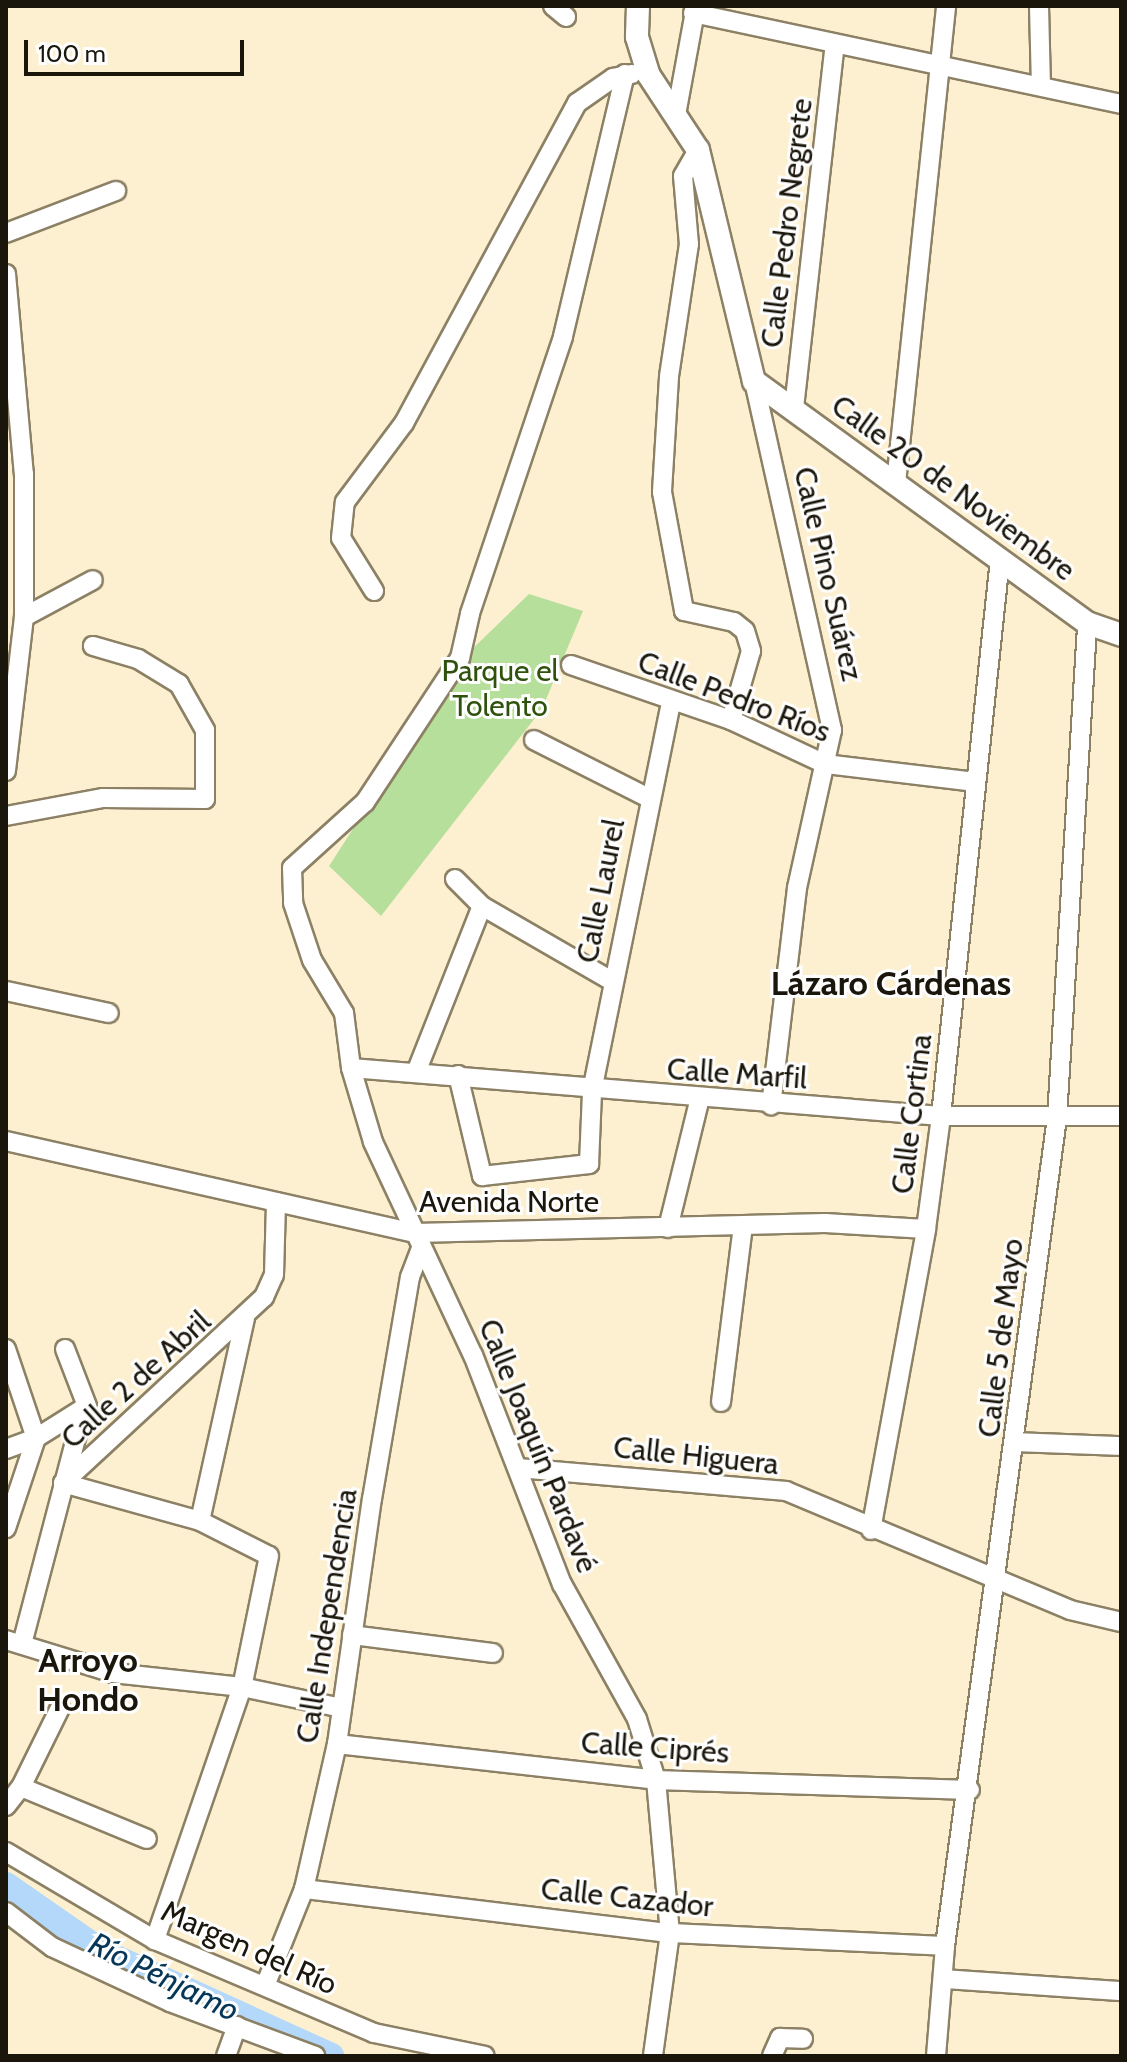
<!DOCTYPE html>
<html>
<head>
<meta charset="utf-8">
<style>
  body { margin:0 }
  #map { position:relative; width:1127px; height:2062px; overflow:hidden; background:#fdf0d1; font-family:Cabin,sans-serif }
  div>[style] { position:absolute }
  .green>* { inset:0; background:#b7df9c }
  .river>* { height:26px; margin:-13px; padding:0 13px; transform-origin:13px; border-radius:13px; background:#b4d8f9 }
  .roads { filter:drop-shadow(2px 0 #8c8065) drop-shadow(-2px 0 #8c8065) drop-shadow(0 2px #8c8065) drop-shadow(0 -2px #8c8065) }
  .minor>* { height:18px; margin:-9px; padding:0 9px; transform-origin:9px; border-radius:9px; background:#fff }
  .tertiary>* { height:22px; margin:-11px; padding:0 11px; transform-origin:11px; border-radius:11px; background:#fff }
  span { translate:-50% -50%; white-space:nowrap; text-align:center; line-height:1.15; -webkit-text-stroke:6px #fefefe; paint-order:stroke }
  .street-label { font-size:30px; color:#1a160b }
  .park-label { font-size:30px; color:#2e510b }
  .water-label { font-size:32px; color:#063759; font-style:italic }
  .quarter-label { font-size:34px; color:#1a160b; font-weight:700 }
  .frame { position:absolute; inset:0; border:8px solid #1a160b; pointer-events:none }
  .scale { position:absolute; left:24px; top:40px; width:220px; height:36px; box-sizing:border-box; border:4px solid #1a160b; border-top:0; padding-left:10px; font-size:24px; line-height:28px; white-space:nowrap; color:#1a160b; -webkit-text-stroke:6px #fefefe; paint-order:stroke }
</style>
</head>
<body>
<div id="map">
  <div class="green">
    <div style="clip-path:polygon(529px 594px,583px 611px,542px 709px,381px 916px,329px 866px,465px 656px)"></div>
  </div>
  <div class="river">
    <div style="left:6px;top:1885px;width:116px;rotate:34.8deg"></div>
    <div style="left:101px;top:1951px;width:253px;rotate:24.5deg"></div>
  </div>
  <div class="roads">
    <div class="minor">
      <div style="left:553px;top:6px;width:17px;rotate:40deg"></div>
      <div style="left:1039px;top:6px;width:80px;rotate:88.6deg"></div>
      <div style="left:693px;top:13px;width:438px;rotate:12deg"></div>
      <div style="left:625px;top:74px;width:270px;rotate:103.3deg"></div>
      <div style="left:563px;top:337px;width:292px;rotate:108.6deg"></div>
      <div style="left:470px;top:614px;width:45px;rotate:102.8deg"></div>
      <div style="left:460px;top:658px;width:173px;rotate:123.4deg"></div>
      <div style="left:365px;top:802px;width:98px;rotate:137.9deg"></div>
      <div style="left:292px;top:868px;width:35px;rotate:88deg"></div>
      <div style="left:293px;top:903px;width:60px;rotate:71.6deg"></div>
      <div style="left:312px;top:960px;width:62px;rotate:58.9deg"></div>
      <div style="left:344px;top:1013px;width:55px;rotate:82.7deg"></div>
      <div style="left:351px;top:1068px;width:77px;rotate:73.4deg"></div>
      <div style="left:373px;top:1142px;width:235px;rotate:64.9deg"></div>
      <div style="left:473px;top:1355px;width:246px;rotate:68.8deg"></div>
      <div style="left:562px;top:1584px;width:154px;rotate:60.9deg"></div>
      <div style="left:637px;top:1719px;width:64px;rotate:72.7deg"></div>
      <div style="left:656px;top:1780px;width:154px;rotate:84.8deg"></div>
      <div style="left:670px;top:1933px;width:124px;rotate:97.9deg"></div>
      <div style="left:676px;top:115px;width:111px;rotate:-79.6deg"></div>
      <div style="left:698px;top:150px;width:30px;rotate:120deg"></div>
      <div style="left:683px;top:176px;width:68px;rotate:85deg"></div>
      <div style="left:689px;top:244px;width:134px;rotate:98.6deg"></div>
      <div style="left:669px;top:377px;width:115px;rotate:93.5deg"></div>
      <div style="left:662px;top:492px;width:121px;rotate:79.5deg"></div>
      <div style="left:684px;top:611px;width:51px;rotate:12.4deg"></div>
      <div style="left:734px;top:622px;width:14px;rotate:39deg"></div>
      <div style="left:745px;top:631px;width:21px;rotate:73deg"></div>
      <div style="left:751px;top:651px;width:72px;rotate:106.2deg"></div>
      <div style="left:6px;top:233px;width:118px;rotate:-20.9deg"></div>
      <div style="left:6px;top:274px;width:201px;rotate:84.9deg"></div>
      <div style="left:24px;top:474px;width:143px;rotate:90deg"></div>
      <div style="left:24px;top:617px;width:155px;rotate:96.7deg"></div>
      <div style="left:754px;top:381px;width:358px;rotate:77.4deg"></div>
      <div style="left:832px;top:730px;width:162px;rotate:102.5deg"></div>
      <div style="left:797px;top:888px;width:219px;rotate:96.8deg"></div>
      <div style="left:794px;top:408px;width:366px;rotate:-83.6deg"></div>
      <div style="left:896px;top:483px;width:480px;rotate:-84deg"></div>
      <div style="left:374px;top:591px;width:62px;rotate:-121.9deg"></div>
      <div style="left:341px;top:538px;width:36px;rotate:-84deg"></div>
      <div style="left:345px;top:502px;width:99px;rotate:-53.2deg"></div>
      <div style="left:404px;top:423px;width:364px;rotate:-61.6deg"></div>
      <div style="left:577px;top:103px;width:44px;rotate:-34.8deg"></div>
      <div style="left:613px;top:78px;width:19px;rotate:-12deg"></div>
      <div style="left:24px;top:617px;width:78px;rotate:-28.2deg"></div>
      <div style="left:571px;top:665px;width:169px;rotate:19deg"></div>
      <div style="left:731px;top:720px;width:104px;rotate:25.1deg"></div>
      <div style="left:825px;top:764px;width:151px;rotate:6.8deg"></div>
      <div style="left:534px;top:740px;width:129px;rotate:26.8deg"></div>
      <div style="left:6px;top:816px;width:99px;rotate:-10.5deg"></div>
      <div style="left:103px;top:798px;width:102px;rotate:0.6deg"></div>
      <div style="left:205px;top:799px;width:69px;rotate:-90deg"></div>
      <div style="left:205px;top:730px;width:53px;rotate:-119.5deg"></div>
      <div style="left:179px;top:684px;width:48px;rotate:-148.6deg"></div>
      <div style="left:138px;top:659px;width:47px;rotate:-163.9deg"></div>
      <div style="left:455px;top:879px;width:38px;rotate:45deg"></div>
      <div style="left:482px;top:906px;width:150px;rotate:30deg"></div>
      <div style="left:6px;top:991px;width:105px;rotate:12.1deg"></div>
      <div style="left:351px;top:1068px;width:592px;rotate:4.65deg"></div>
      <div style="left:941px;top:1116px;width:180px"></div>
      <div style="left:417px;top:1070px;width:176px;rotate:-68.4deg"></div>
      <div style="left:458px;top:1075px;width:104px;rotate:76.6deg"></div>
      <div style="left:482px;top:1176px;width:108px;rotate:-6.4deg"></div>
      <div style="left:589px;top:1164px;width:73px;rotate:-87.6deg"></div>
      <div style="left:592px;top:1091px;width:396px;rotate:-78.5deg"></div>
      <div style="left:6px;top:1141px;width:419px;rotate:12.7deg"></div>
      <div style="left:415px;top:1233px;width:410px;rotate:-1.4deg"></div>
      <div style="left:825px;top:1223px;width:101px;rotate:3.4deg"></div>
      <div style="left:668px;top:1228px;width:134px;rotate:-76.2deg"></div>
      <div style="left:6px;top:1349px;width:94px;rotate:71.4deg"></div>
      <div style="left:36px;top:1438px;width:95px;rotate:108.4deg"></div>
      <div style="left:721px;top:1402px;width:177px;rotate:-82.9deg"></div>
      <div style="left:1016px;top:1442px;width:105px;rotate:2.2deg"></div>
      <div style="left:6px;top:1449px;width:32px;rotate:-20deg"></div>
      <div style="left:36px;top:1438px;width:60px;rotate:-32.1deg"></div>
      <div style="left:87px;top:1406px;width:61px;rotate:-111.1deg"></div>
      <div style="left:518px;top:1468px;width:269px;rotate:4.9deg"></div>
      <div style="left:786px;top:1491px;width:308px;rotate:22.7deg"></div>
      <div style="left:1070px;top:1610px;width:52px;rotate:13.2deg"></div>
      <div style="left:63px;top:1483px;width:142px;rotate:15.5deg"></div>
      <div style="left:200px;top:1521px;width:77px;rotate:26.9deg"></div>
      <div style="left:269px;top:1556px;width:134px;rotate:101.6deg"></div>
      <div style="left:242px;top:1687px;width:268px;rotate:109deg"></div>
      <div style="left:63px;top:1483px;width:274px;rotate:-42.8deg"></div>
      <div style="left:264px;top:1297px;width:24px;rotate:-66deg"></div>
      <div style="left:274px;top:1275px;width:73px;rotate:-88.4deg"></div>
      <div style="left:200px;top:1521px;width:208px;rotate:-77.5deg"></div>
      <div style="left:871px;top:1530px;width:306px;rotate:-79.6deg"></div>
      <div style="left:926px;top:1229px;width:114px;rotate:-82.4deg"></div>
      <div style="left:941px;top:1116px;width:560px;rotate:-83.95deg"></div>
      <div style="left:352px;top:1635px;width:142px;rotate:7.3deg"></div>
      <div style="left:6px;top:1640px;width:112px;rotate:17.1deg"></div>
      <div style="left:113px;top:1673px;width:130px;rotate:6.2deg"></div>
      <div style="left:242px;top:1687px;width:102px;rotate:11.9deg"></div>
      <div style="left:22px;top:1644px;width:240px;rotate:-75.3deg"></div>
      <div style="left:337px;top:1744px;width:321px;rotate:6.4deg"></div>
      <div style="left:656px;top:1780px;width:314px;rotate:1.8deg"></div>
      <div style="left:21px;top:1787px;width:136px;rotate:22.4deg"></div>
      <div style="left:6px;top:1806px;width:24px;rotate:-52deg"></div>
      <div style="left:21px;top:1787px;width:88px;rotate:-63.7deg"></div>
      <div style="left:6px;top:1852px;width:173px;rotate:30.6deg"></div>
      <div style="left:155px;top:1940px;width:238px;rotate:23deg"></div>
      <div style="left:374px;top:2033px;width:113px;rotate:11.7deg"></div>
      <div style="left:304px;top:1889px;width:369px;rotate:6.9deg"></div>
      <div style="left:670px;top:1933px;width:275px;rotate:2.7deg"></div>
      <div style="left:6px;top:1912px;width:58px;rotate:37.3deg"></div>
      <div style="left:52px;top:1947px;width:130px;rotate:25deg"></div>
      <div style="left:170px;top:2002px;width:155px;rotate:20.4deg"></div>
      <div style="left:944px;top:1979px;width:177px;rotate:3.9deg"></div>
      <div style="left:265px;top:1986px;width:105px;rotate:-68.1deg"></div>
      <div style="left:304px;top:1889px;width:149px;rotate:-77.2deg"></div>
      <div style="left:337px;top:1744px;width:247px;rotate:-81.9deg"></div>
      <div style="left:372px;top:1499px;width:225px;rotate:-80.3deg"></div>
      <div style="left:410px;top:1277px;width:31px;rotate:-69deg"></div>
      <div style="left:226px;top:2056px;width:32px;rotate:-70deg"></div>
      <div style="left:772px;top:2056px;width:20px;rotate:-66deg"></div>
      <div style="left:780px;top:2038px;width:23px;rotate:2deg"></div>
      <div style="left:936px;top:2056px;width:110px;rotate:-85.3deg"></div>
      <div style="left:945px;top:1946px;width:836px;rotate:-82.3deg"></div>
      <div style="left:1057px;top:1118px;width:496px;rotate:-86.5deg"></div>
    </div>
    <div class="tertiary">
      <div style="left:638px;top:6px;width:31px;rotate:92deg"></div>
      <div style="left:637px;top:37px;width:39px;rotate:73deg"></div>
      <div style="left:648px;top:74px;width:91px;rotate:56.7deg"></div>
      <div style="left:698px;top:150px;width:238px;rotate:76.4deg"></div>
      <div style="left:754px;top:381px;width:412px;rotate:36deg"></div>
      <div style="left:1087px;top:623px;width:36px;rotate:19deg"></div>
    </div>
  </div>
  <div class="street-label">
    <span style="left:787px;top:223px;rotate:-83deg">Calle Pedro Negrete</span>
    <span style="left:953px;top:488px;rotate:36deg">Calle 20 de Noviembre</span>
    <span style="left:828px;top:574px;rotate:77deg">Calle Pino Suárez</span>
    <span style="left:734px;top:697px;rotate:21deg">Calle Pedro Ríos</span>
    <span style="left:601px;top:891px;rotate:-79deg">Calle Laurel</span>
    <span style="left:737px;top:1074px;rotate:4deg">Calle Marfil</span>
    <span style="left:912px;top:1114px;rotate:-83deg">Calle Cortina</span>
    <span style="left:509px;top:1202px">Avenida Norte</span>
    <span style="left:1001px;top:1338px;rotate:-83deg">Calle 5 de Mayo</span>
    <span style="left:136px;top:1380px;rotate:-42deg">Calle 2 de Abril</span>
    <span style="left:538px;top:1446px;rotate:68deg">Calle Joaquín Pardavé</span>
    <span style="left:696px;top:1456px;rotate:6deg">Calle Higuera</span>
    <span style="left:327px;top:1616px;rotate:-81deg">Calle Independencia</span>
    <span style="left:655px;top:1748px;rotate:4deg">Calle Ciprés</span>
    <span style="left:627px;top:1898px;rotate:6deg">Calle Cazador</span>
    <span style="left:249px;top:1948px;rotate:24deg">Margen del Río</span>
  </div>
  <div class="park-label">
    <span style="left:500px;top:688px">Parque el<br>Tolento</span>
  </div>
  <div class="water-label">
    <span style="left:164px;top:1977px;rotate:26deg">Río Pénjamo</span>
  </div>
  <div class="quarter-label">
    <span style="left:891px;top:984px">Lázaro Cárdenas</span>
    <span style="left:88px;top:1680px">Arroyo<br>Hondo</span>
  </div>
  <div class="frame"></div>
  <div class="scale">100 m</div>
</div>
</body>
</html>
